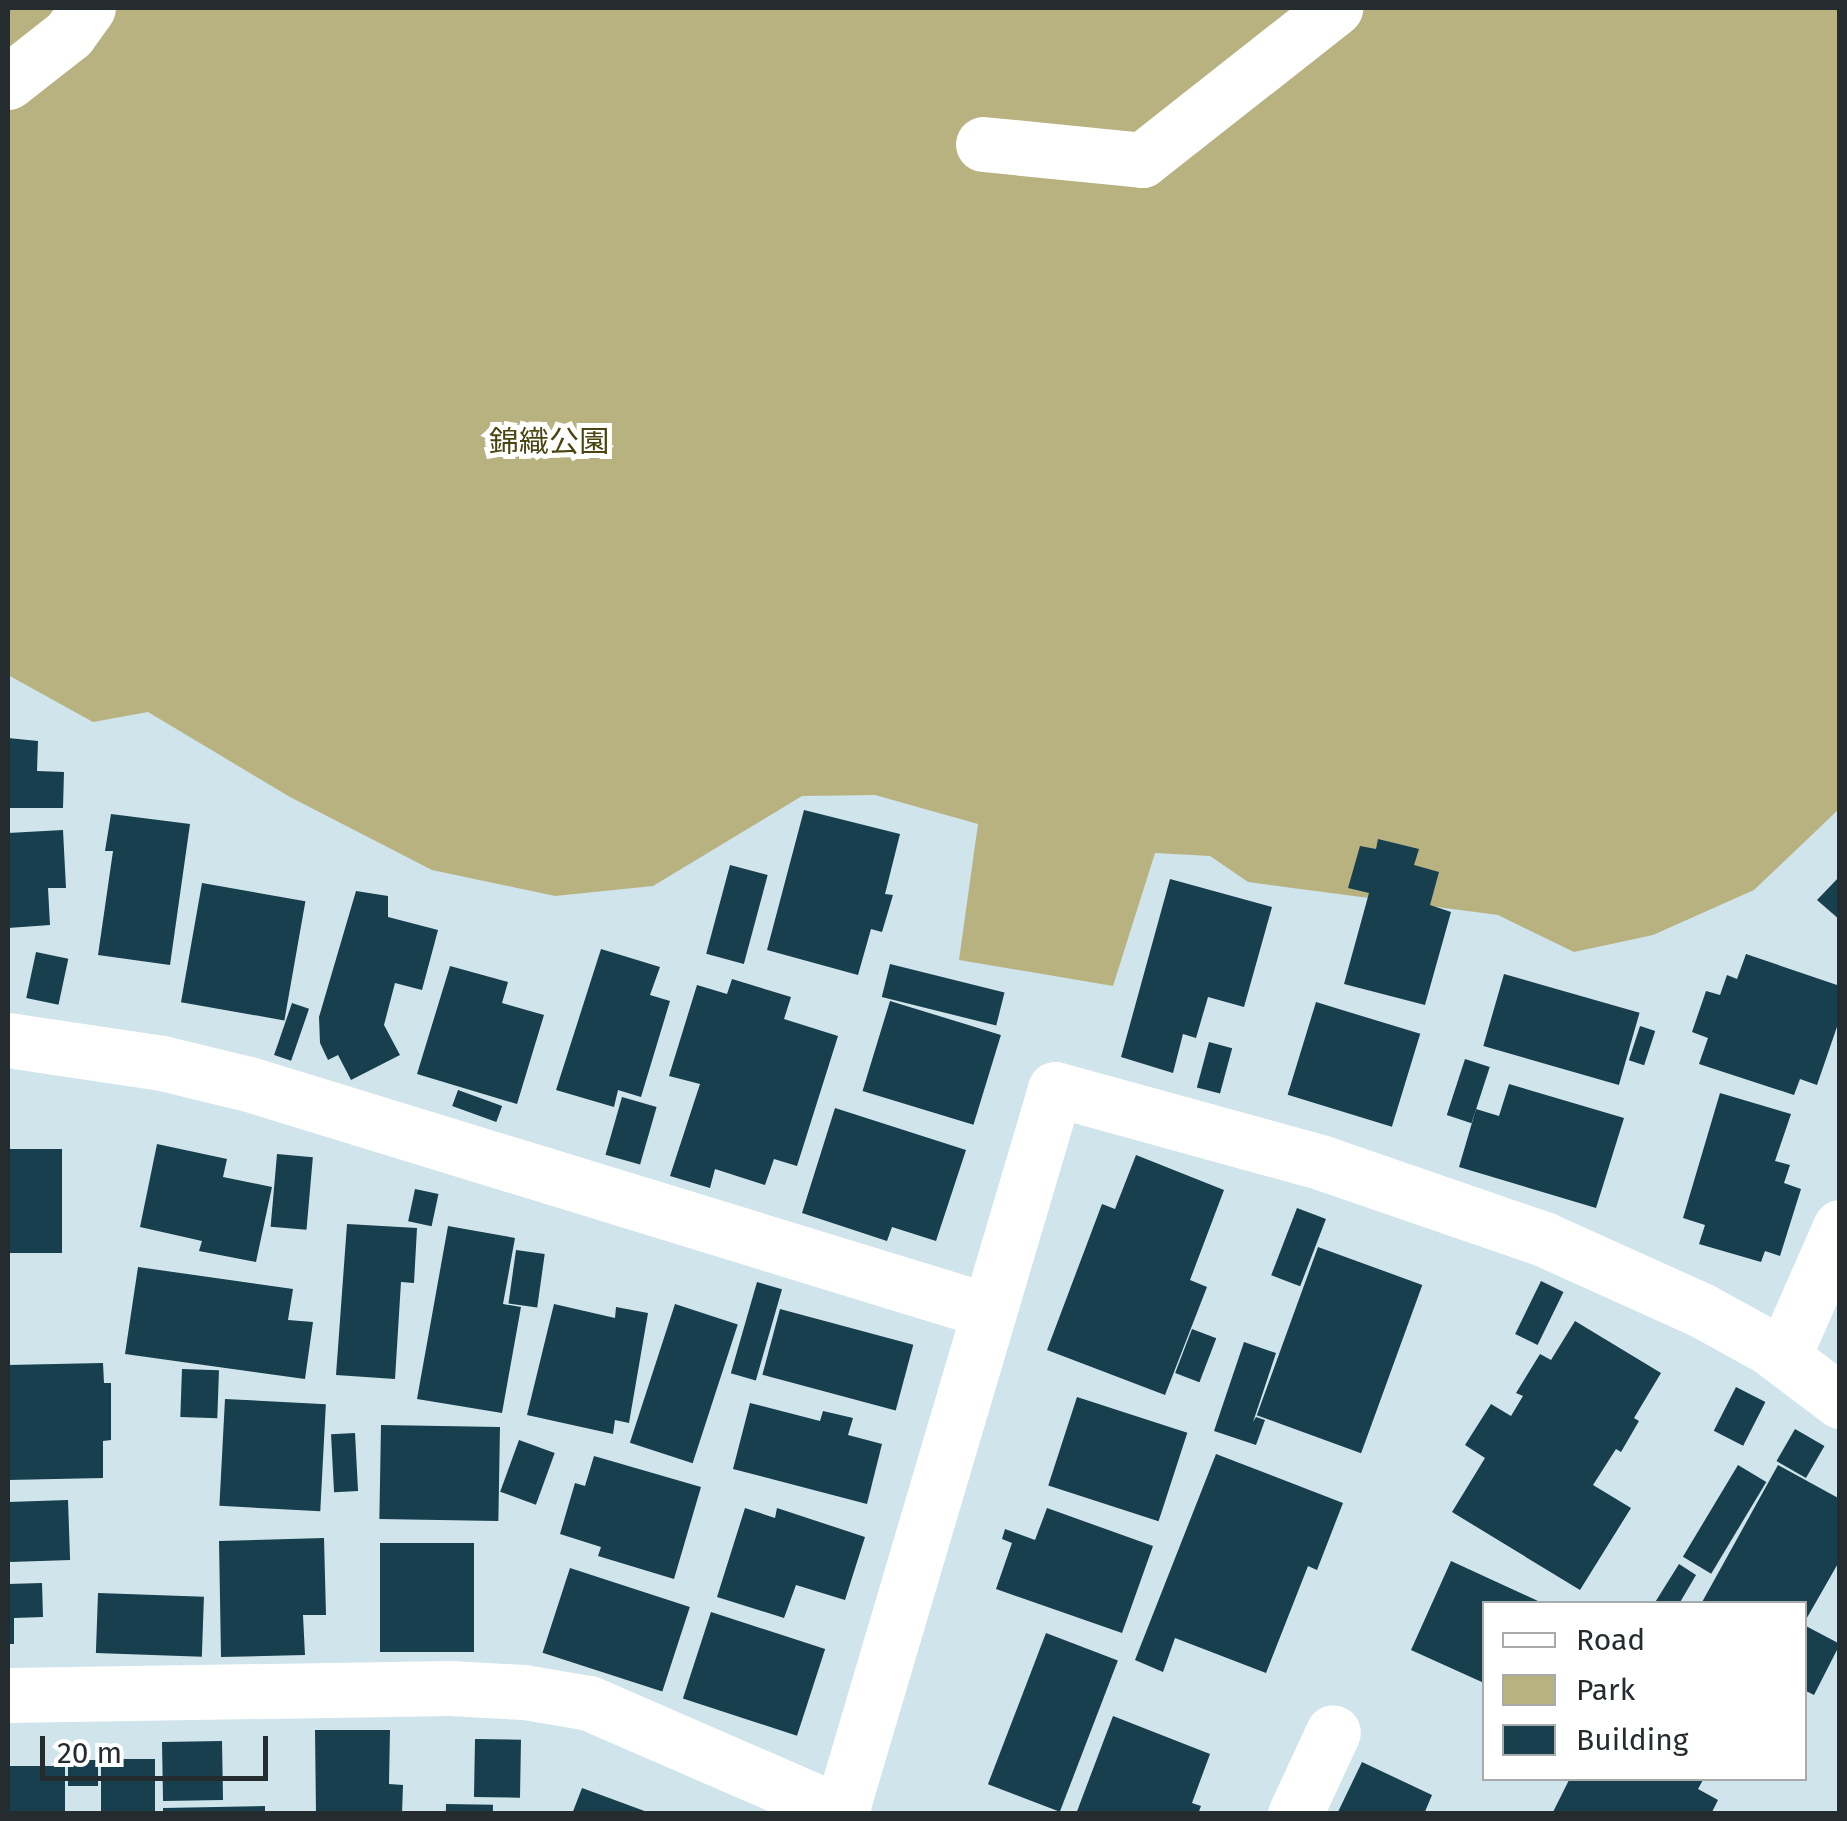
<!DOCTYPE html>
<html>
<head>
<meta charset="utf-8">
<style>
  body { margin:0 }
  #map { position:relative; width:1847px; height:1821px; overflow:hidden; background:#d0e4ec; font-family:"Fira Sans","Noto Sans JP",sans-serif }
  div>[style] { position:absolute }
  .green>* { inset:0; background:#b8b280 }
  .building>* { inset:0; background:#173f4d; transform-origin:0 0 }
  .minor>* { height:55px; margin:-27.5px; padding:0 27.5px; transform-origin:27.5px; border-radius:27.5px; background:#fff }
  span { translate:-50% -50%; white-space:nowrap; text-align:center; line-height:1.15; -webkit-text-stroke:10px #fff; paint-order:stroke }
  .park-label { font-size:30px; color:#4b4512 }
  .frame { position:absolute; inset:0; border:10px solid #252c2f; pointer-events:none }
  .legend { position:absolute; left:1482px; top:1601px; width:325px; height:180px; box-sizing:border-box; background:#fff; border:2px solid #a8abac; margin:0; padding:12px 18px; list-style:none; font-size:30px; color:#252c2f }
  .legend li { display:flex; align-items:center; gap:20px; height:50px }
  .legend b { width:50px; border:2px solid #a8abac }
  .scale { position:absolute; left:40px; top:1736px; width:228px; height:45px; box-sizing:border-box; border:5px solid #252c2f; border-top:0; padding-left:12px; font-size:30px; line-height:35px; white-space:nowrap; color:#252c2f; -webkit-text-stroke:8px #fff; paint-order:stroke }
</style>
</head>
<body>
<div id="map">
  <div class="green">
    <div style="clip-path:polygon(8px 8px,1839px 8px,1839px 809px,1754px 890px,1653px 935px,1574px 952px,1498px 915px,1248px 882px,1210px 856px,1155px 853px,1113px 986px,959px 960px,978px 824px,875px 795px,802px 796px,653px 886px,555px 896px,432px 870px,290px 797px,148px 712px,93px 722px,8px 675px)"></div>
  </div>
  <div class="building">
    <div style="clip-path:polygon(8px 738px,38px 741px,37px 771px,64px 772px,63px 808px,8px 808px)"></div>
    <div style="clip-path:polygon(804px 810px,900px 834px,885px 894px,893px 895px,882px 932px,871px 929px,858px 975px,767px 950px)"></div>
    <div style="clip-path:polygon(111px 814px,190px 824px,170px 965px,98px 955px,113px 851px,105px 851px)"></div>
    <div style="clip-path:polygon(63px 830px,66px 888px,48px 888px,50px 925px,8px 928px,8px 833px)"></div>
    <div style="clip-path:polygon(1378px 839px,1419px 849px,1414px 865px,1439px 872px,1430px 905px,1451px 912px,1425px 1005px,1344px 984px,1369px 893px,1348px 888px,1360px 846px,1376px 849px)"></div>
    <div style="left:730px;top:865px;width:39px;height:92px;rotate:15deg"></div>
    <div style="clip-path:polygon(1840px 876px,1840px 920px,1817px 900px)"></div>
    <div style="clip-path:polygon(1170px 879px,1272px 907px,1244px 1007px,1208px 997px,1196px 1038px,1183px 1034px,1173px 1073px,1121px 1057px)"></div>
    <div style="left:202px;top:883px;width:105px;height:121px;rotate:10deg"></div>
    <div style="clip-path:polygon(356px 891px,388px 896px,388px 917px,438px 930px,422px 990px,395px 983px,384px 1025px,400px 1055px,351px 1080px,338px 1055px,328px 1060px,320px 1043px,319px 1017px)"></div>
    <div style="clip-path:polygon(601px 949px,660px 967px,650px 995px,670px 1001px,641px 1097px,618px 1090px,614px 1107px,556px 1090px)"></div>
    <div style="left:36px;top:952px;width:33px;height:47px;rotate:12deg"></div>
    <div style="clip-path:polygon(1746px 954px,1840px 986px,1840px 1018px,1817px 1085px,1800px 1079px,1794px 1095px,1699px 1064px,1708px 1038px,1692px 1032px,1706px 991px,1720px 995px,1727px 975px,1737px 979px)"></div>
    <div style="left:890px;top:964px;width:118px;height:34px;rotate:14deg"></div>
    <div style="clip-path:polygon(450px 966px,508px 982px,502px 1003px,544px 1015px,517px 1104px,417px 1074px)"></div>
    <div style="left:1504px;top:974px;width:141px;height:75px;rotate:16deg"></div>
    <div style="clip-path:polygon(732px 979px,791px 997px,784px 1019px,838px 1036px,797px 1166px,774px 1159px,765px 1185px,715px 1169px,710px 1188px,670px 1176px,700px 1084px,669px 1076px,697px 985px,727px 994px)"></div>
    <div style="left:890px;top:1001px;width:116px;height:94px;rotate:17deg"></div>
    <div style="left:1316px;top:1002px;width:109px;height:97px;rotate:17deg"></div>
    <div style="left:292px;top:1003px;width:18px;height:55px;rotate:19deg"></div>
    <div style="left:1640px;top:1026px;width:16px;height:36px;rotate:18deg"></div>
    <div style="left:1209px;top:1042px;width:24px;height:47px;rotate:15deg"></div>
    <div style="left:1465px;top:1059px;width:26px;height:59px;rotate:18deg"></div>
    <div style="clip-path:polygon(1509px 1084px,1624px 1118px,1596px 1208px,1459px 1167px,1476px 1109px,1499px 1116px)"></div>
    <div style="left:458px;top:1090px;width:47px;height:17px;rotate:20deg"></div>
    <div style="clip-path:polygon(1720px 1093px,1791px 1114px,1775px 1161px,1790px 1165px,1784px 1183px,1801px 1189px,1780px 1256px,1765px 1251px,1761px 1262px,1699px 1244px,1705px 1225px,1683px 1218px)"></div>
    <div style="left:622px;top:1097px;width:36px;height:60px;rotate:16deg"></div>
    <div style="clip-path:polygon(835px 1108px,966px 1150px,936px 1241px,892px 1227px,887px 1241px,802px 1213px)"></div>
    <div style="clip-path:polygon(157px 1144px,227px 1159px,223px 1177px,272px 1187px,256px 1262px,199px 1251px,202px 1241px,140px 1227px)"></div>
    <div style="left:8px;top:1149px;width:54px;height:104px"></div>
    <div style="left:277px;top:1154px;width:36px;height:73px;rotate:5deg"></div>
    <div style="clip-path:polygon(1136px 1155px,1224px 1190px,1190px 1280px,1207px 1287px,1165px 1395px,1047px 1350px,1102px 1204px,1115px 1209px)"></div>
    <div style="left:415px;top:1189px;width:24px;height:33px;rotate:12deg"></div>
    <div style="left:1297px;top:1208px;width:31px;height:72px;rotate:21deg"></div>
    <div style="clip-path:polygon(347px 1224px,417px 1228px,414px 1283px,401px 1282px,395px 1379px,336px 1375px)"></div>
    <div style="clip-path:polygon(448px 1226px,515px 1238px,503px 1304px,521px 1307px,502px 1413px,417px 1399px)"></div>
    <div style="left:1318px;top:1247px;width:111px;height:179px;rotate:20deg"></div>
    <div style="left:516px;top:1250px;width:29px;height:54px;rotate:8deg"></div>
    <div style="clip-path:polygon(138px 1267px,293px 1289px,288px 1320px,313px 1322px,305px 1379px,125px 1354px)"></div>
    <div style="left:1541px;top:1281px;width:25px;height:59px;rotate:26deg"></div>
    <div style="left:757px;top:1282px;width:26px;height:95px;rotate:16deg"></div>
    <div style="clip-path:polygon(554px 1304px,615px 1318px,616px 1307px,648px 1313px,629px 1423px,615px 1420px,613px 1434px,527px 1415px)"></div>
    <div style="left:675px;top:1304px;width:66px;height:146px;rotate:18deg"></div>
    <div style="left:780px;top:1309px;width:138px;height:68px;rotate:15deg"></div>
    <div style="clip-path:polygon(1575px 1321px,1661px 1373px,1634px 1418px,1639px 1421px,1621px 1452px,1616px 1449px,1593px 1485px,1631px 1508px,1580px 1590px,1452px 1512px,1485px 1458px,1465px 1445px,1491px 1404px,1511px 1416px,1523px 1396px,1516px 1393px,1540px 1354px,1551px 1360px)"></div>
    <div style="left:1192px;top:1329px;width:26px;height:47px;rotate:21deg"></div>
    <div style="clip-path:polygon(1244px 1342px,1276px 1353px,1253px 1422px,1256px 1417px,1265px 1420px,1256px 1445px,1214px 1431px)"></div>
    <div style="clip-path:polygon(103px 1363px,104px 1383px,111px 1383px,111px 1440px,103px 1441px,103px 1478px,8px 1480px,8px 1365px)"></div>
    <div style="left:182px;top:1369px;width:37px;height:48px;rotate:2deg"></div>
    <div style="left:1736px;top:1387px;width:33px;height:49px;rotate:27deg"></div>
    <div style="left:1077px;top:1397px;width:116px;height:93px;rotate:18deg"></div>
    <div style="left:225px;top:1399px;width:101px;height:107px;rotate:3deg"></div>
    <div style="clip-path:polygon(750px 1403px,820px 1421px,823px 1411px,853px 1418px,848px 1435px,882px 1444px,867px 1504px,733px 1469px)"></div>
    <div style="left:381px;top:1425px;width:119px;height:94px;rotate:1deg"></div>
    <div style="left:1795px;top:1429px;width:34px;height:37px;rotate:30deg"></div>
    <div style="left:355px;top:1433px;width:58px;height:24px;rotate:87deg"></div>
    <div style="left:519px;top:1440px;width:38px;height:55px;rotate:20deg"></div>
    <div style="clip-path:polygon(1216px 1454px,1343px 1503px,1317px 1570px,1308px 1566px,1266px 1673px,1175px 1638px,1163px 1672px,1135px 1660px)"></div>
    <div style="clip-path:polygon(594px 1456px,701px 1487px,674px 1579px,598px 1556px,601px 1547px,560px 1534px,575px 1483px,585px 1486px)"></div>
    <div style="left:1738px;top:1465px;width:33px;height:107px;rotate:31deg"></div>
    <div style="clip-path:polygon(1778px 1465px,1840px 1499px,1840px 1560px,1804px 1623px,1804px 1604px,1701px 1604px)"></div>
    <div style="left:68px;top:1500px;width:60px;height:60px;rotate:88deg"></div>
    <div style="clip-path:polygon(745px 1508px,775px 1518px,777px 1508px,865px 1537px,845px 1600px,796px 1585px,784px 1618px,717px 1597px)"></div>
    <div style="clip-path:polygon(1047px 1508px,1153px 1546px,1122px 1633px,996px 1589px,1012px 1543px,1002px 1539px,1005px 1529px,1035px 1540px)"></div>
    <div style="clip-path:polygon(324px 1538px,326px 1615px,303px 1615px,305px 1655px,221px 1657px,219px 1541px)"></div>
    <div style="left:380px;top:1543px;width:94px;height:109px"></div>
    <div style="clip-path:polygon(1451px 1561px,1538px 1601px,1484px 1604px,1484px 1683px,1411px 1650px)"></div>
    <div style="clip-path:polygon(1679px 1564px,1696px 1575px,1679px 1604px,1654px 1604px)"></div>
    <div style="left:570px;top:1568px;width:126px;height:89px;rotate:18deg"></div>
    <div style="clip-path:polygon(42px 1583px,43px 1617px,14px 1618px,14px 1644px,8px 1644px,8px 1584px)"></div>
    <div style="left:98px;top:1593px;width:106px;height:60px;rotate:2deg"></div>
    <div style="left:711px;top:1612px;width:120px;height:91px;rotate:18deg"></div>
    <div style="clip-path:polygon(1804px 1625px,1840px 1644px,1814px 1695px,1804px 1690px)"></div>
    <div style="left:1046px;top:1633px;width:77px;height:162px;rotate:21deg"></div>
    <div style="clip-path:polygon(1113px 1716px,1210px 1754px,1192px 1803px,1201px 1806px,1198px 1814px,1076px 1814px)"></div>
    <div style="clip-path:polygon(315px 1730px,390px 1730px,389px 1784px,403px 1785px,402px 1814px,316px 1814px)"></div>
    <div style="left:475px;top:1739px;width:46px;height:58px;rotate:1deg"></div>
    <div style="left:222px;top:1741px;width:59px;height:60px;rotate:89deg"></div>
    <div style="left:155px;top:1759px;width:55px;height:54px;rotate:90deg"></div>
    <div style="left:68px;top:1760px;width:30px;height:26px"></div>
    <div style="clip-path:polygon(1362px 1762px,1432px 1795px,1424px 1814px,1337px 1814px)"></div>
    <div style="left:8px;top:1766px;width:57px;height:48px"></div>
    <div style="clip-path:polygon(1570px 1778px,1704px 1778px,1698px 1789px,1718px 1800px,1711px 1814px,1552px 1814px)"></div>
    <div style="clip-path:polygon(582px 1788px,650px 1813px,650px 1814px,572px 1814px)"></div>
    <div style="left:446px;top:1804px;width:47px;height:10px;rotate:1deg"></div>
    <div style="clip-path:polygon(265px 1806px,265px 1814px,163px 1814px,163px 1808px)"></div>
  </div>
  <div class="minor">
    <div style="left:8px;top:82px;width:78px;rotate:-38.2deg"></div>
    <div style="left:69px;top:34px;width:32px;rotate:-54deg"></div>
    <div style="left:983px;top:144px;width:160px;rotate:5.7deg"></div>
    <div style="left:1142px;top:160px;width:246px;rotate:-38.2deg"></div>
    <div style="left:8px;top:1040px;width:156px;rotate:8.5deg"></div>
    <div style="left:162px;top:1063px;width:89px;rotate:13.6deg"></div>
    <div style="left:249px;top:1084px;width:774px;rotate:17.05deg"></div>
    <div style="left:1783px;top:1357px;width:142px;rotate:-66.3deg"></div>
    <div style="left:8px;top:1695px;width:442px;rotate:-0.9deg"></div>
    <div style="left:450px;top:1688px;width:74px;rotate:3.1deg"></div>
    <div style="left:524px;top:1692px;width:66px;rotate:9.6deg"></div>
    <div style="left:589px;top:1703px;width:278px;rotate:23.5deg"></div>
    <div style="left:841px;top:1812px;width:754px;rotate:-73.51deg"></div>
    <div style="left:1055px;top:1089px;width:278px;rotate:15.4deg"></div>
    <div style="left:1323px;top:1163px;width:236px;rotate:19deg"></div>
    <div style="left:1546px;top:1240px;width:172px;rotate:24.3deg"></div>
    <div style="left:1703px;top:1311px;width:77px;rotate:28.9deg"></div>
    <div style="left:1770px;top:1348px;width:88px;rotate:37.1deg"></div>
    <div style="left:1295px;top:1814px;width:90px;rotate:-65.1deg"></div>
  </div>
  <div class="park-label">
    <span style="left:549px;top:442px">錦織公園</span>
  </div>
  <div class="frame"></div>
  <ul class="legend">
  <li><b style="height:12px;background:#fff"></b>Road</li>
  <li><b style="height:28px;background:#b8b280"></b>Park</li>
  <li><b style="height:28px;background:#173f4d"></b>Building</li>
  </ul>
  <div class="scale">20 m</div>
</div>
</body>
</html>
